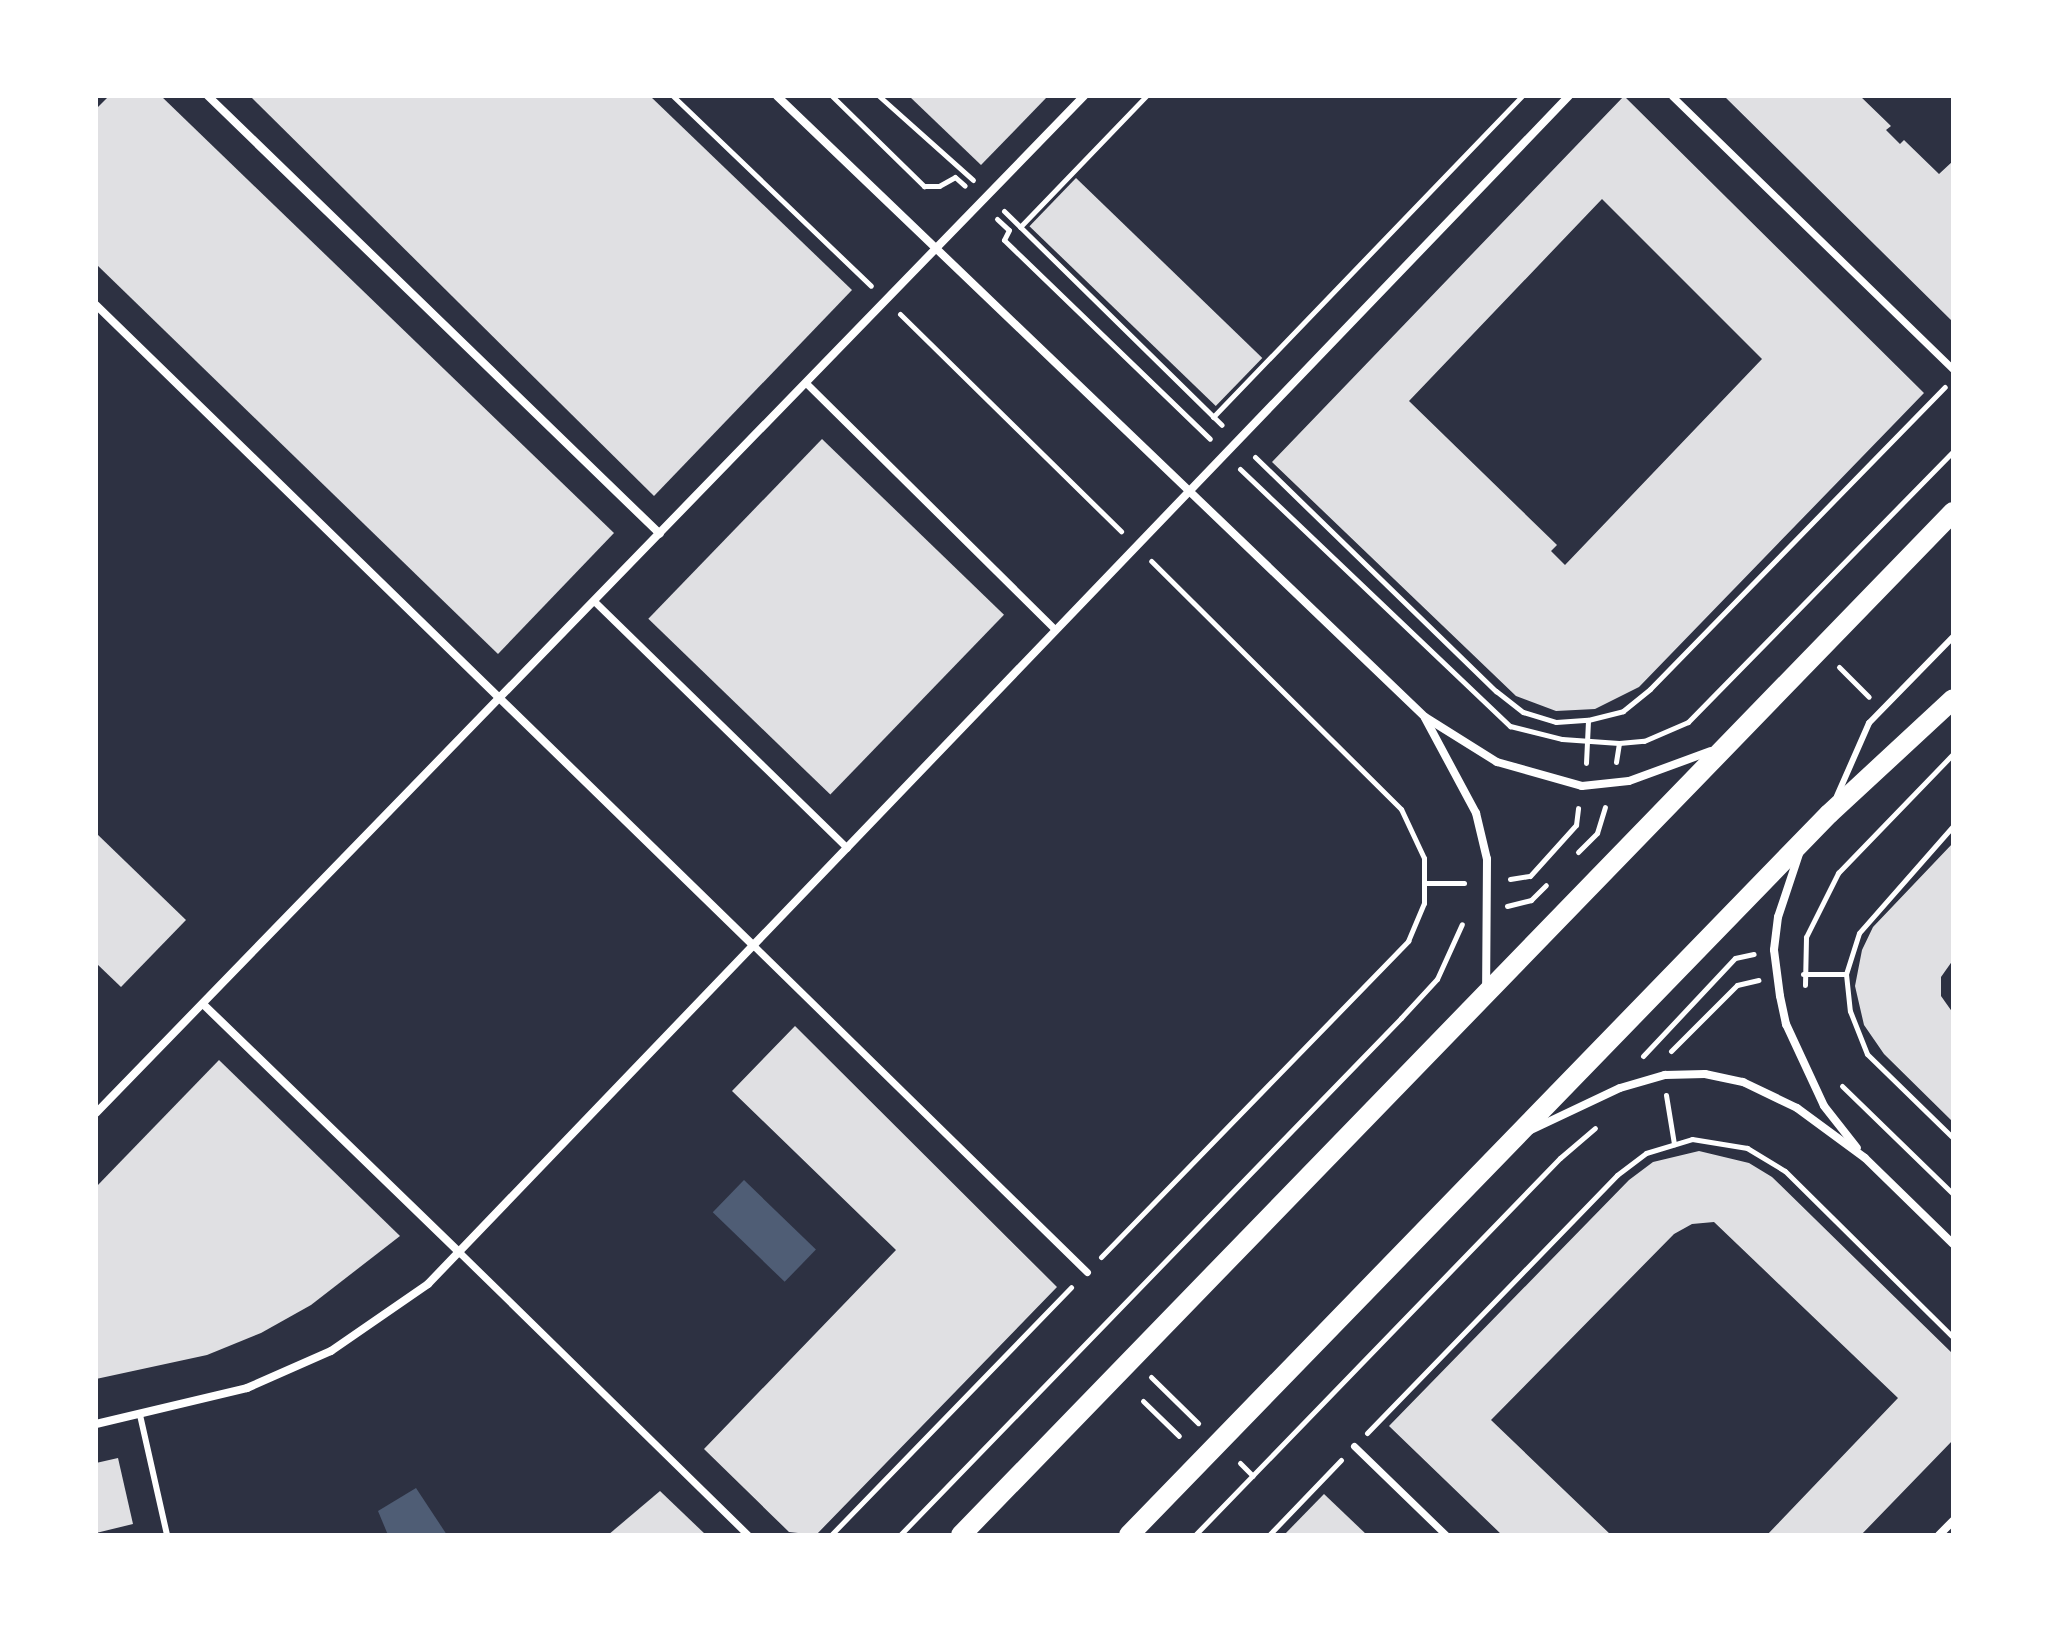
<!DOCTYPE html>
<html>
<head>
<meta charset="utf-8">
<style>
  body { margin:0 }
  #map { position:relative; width:2049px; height:1631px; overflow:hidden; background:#2d3142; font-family:"Noto Sans",sans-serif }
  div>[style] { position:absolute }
  .water>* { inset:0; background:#4f5d75; transform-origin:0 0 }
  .building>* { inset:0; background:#e0e0e3; transform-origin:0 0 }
  .path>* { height:5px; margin:-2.5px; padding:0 2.5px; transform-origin:2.5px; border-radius:2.5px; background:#fff }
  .service>* { height:6px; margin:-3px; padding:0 3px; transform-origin:3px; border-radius:3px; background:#fff }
  .pedestrian>* { height:7px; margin:-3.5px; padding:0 3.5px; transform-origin:3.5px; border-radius:3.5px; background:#fff }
  .minor>* { height:8px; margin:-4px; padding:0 4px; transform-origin:4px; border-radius:4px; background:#fff }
  .primary>* { height:20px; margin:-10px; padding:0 10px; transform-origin:10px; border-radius:10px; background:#fff }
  span { translate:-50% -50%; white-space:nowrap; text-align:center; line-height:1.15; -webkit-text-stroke:8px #fff; paint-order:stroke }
  .frame { position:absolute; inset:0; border:98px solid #fff; pointer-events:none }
</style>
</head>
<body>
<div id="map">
  <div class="water">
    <div style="left:744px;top:1180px;width:100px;height:45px;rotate:44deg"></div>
    <div style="clip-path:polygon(416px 1488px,447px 1535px,388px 1535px,378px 1511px)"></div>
  </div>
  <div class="building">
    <div style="clip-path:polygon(109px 96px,161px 96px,614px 533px,498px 654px,96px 264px,96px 109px)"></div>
    <div style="clip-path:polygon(250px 96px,650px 96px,852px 290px,654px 496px)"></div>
    <div style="clip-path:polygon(909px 96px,1048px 96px,981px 165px)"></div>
    <div style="clip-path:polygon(evenodd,1624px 96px,1924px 393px,1639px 687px,1595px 709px,1556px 711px,1516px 696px,1272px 462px,1624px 96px,1602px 199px,1762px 359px,1565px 565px,1551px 551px,1557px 545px,1409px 401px,1602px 199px)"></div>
    <div style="clip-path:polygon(1724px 96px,1860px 96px,1891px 126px,1886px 130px,1900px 144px,1904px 140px,1939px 174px,1953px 161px,1953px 322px)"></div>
    <div style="left:1076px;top:178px;width:259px;height:67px;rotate:44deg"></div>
    <div style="left:822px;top:439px;width:253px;height:250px;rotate:44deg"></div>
    <div style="clip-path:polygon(96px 833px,186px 920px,121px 987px,96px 963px)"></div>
    <div style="clip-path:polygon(1953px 843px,1953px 960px,1941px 977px,1941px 996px,1953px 1013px,1953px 1122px,1884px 1054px,1864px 1025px,1855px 986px,1862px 950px,1873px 927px)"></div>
    <div style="clip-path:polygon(795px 1026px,1057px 1287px,816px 1535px,789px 1532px,704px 1449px,896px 1250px,732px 1091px)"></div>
    <div style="clip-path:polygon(219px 1060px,400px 1236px,311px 1305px,261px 1333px,207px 1355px,96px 1379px,96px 1187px)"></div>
    <div style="clip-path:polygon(1699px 1151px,1749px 1163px,1772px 1177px,1953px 1354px,1953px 1440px,1861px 1535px,1767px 1535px,1898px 1398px,1714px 1222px,1692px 1224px,1674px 1234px,1491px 1420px,1611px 1535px,1502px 1535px,1389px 1426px,1629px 1180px,1653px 1162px)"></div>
    <div style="clip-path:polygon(118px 1458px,133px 1524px,96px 1533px,96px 1463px)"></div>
    <div style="clip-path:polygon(660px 1491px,706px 1535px,608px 1535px)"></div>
    <div style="clip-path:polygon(1324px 1494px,1367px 1535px,1284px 1535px)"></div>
  </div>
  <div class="path">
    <div style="left:673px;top:96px;width:274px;rotate:43.8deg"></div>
    <div style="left:832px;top:96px;width:129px;rotate:44.4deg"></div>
    <div style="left:924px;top:186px;width:15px"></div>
    <div style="left:939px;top:186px;width:18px;rotate:-29deg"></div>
    <div style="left:955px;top:177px;width:13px;rotate:42deg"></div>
    <div style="left:879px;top:96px;width:126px;rotate:41.8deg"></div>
    <div style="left:1004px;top:211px;width:305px;rotate:44.5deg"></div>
    <div style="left:997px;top:219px;width:16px;rotate:43deg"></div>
    <div style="left:1009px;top:230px;width:11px;rotate:117deg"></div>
    <div style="left:1004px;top:240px;width:286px;rotate:44deg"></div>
    <div style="left:1020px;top:227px;width:182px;rotate:-46.1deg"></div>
    <div style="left:900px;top:314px;width:310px;rotate:44.5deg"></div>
    <div style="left:1213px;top:417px;width:446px;rotate:-46.1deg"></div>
    <div style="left:1255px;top:457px;width:336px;rotate:44.2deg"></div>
    <div style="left:1496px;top:691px;width:34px;rotate:38deg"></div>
    <div style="left:1523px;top:712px;width:34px;rotate:17deg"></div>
    <div style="left:1556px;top:722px;width:32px;rotate:-4deg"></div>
    <div style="left:1588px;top:720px;width:36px;rotate:-14deg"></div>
    <div style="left:1623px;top:711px;width:35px;rotate:-39deg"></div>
    <div style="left:1650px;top:689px;width:422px;rotate:-45.7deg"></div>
    <div style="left:1240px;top:469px;width:373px;rotate:43.6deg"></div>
    <div style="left:1510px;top:726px;width:54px;rotate:14deg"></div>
    <div style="left:1562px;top:739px;width:57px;rotate:4deg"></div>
    <div style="left:1619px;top:743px;width:25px;rotate:-5deg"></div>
    <div style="left:1644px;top:741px;width:48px;rotate:-23.4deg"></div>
    <div style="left:1688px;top:722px;width:379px;rotate:-45.6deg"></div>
    <div style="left:1839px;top:667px;width:42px;rotate:45deg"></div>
    <div style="left:1616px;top:762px;width:19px;rotate:-81deg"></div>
    <div style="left:1586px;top:763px;width:43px;rotate:-87.3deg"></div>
    <div style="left:1953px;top:826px;width:142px;rotate:131.3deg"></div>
    <div style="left:1859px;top:933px;width:43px;rotate:107.6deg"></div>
    <div style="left:1846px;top:974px;width:37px;rotate:84deg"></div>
    <div style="left:1850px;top:1011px;width:46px;rotate:68.4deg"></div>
    <div style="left:1867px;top:1054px;width:120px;rotate:44.3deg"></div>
    <div style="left:1578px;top:852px;width:27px;rotate:-45deg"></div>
    <div style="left:1597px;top:833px;width:27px;rotate:-73deg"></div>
    <div style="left:1510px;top:879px;width:20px;rotate:-9deg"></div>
    <div style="left:1530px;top:876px;width:69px;rotate:-48deg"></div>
    <div style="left:1576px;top:825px;width:17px;rotate:-83deg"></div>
    <div style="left:1424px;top:883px;width:40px"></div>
    <div style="left:1507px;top:906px;width:25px;rotate:-14deg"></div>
    <div style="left:1531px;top:900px;width:21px;rotate:-45deg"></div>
    <div style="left:1803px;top:974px;width:43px"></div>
    <div style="left:1805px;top:985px;width:48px;rotate:-88.8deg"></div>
    <div style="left:1806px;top:937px;width:72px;rotate:-63.4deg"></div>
    <div style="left:1838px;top:873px;width:165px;rotate:-46deg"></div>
    <div style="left:1671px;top:1051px;width:93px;rotate:-45deg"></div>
    <div style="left:1737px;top:985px;width:22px;rotate:-13deg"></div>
    <div style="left:1643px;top:1056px;width:134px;rotate:-46.8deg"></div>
    <div style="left:1735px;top:958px;width:19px;rotate:-12deg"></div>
    <div style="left:1842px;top:1086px;width:155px;rotate:44.2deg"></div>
    <div style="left:1666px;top:1095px;width:50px;rotate:80.7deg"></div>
    <div style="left:1101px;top:1257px;width:441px;rotate:-45.8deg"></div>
    <div style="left:1408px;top:941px;width:41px;rotate:-67.2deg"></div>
    <div style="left:1424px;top:903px;width:45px;rotate:-90deg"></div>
    <div style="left:1424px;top:858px;width:54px;rotate:-115.1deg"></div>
    <div style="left:1401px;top:809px;width:352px;rotate:-135.2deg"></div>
    <div style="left:1151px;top:1377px;width:66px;rotate:44.4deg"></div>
    <div style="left:1143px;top:1401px;width:50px;rotate:44.2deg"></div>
    <div style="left:1367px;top:1433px;width:359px;rotate:-45.9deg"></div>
    <div style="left:1617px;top:1175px;width:36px;rotate:-37deg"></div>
    <div style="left:1646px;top:1153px;width:48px;rotate:-16.9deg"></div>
    <div style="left:1692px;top:1139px;width:56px;rotate:9.3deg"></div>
    <div style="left:1747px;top:1148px;width:44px;rotate:31.2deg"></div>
    <div style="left:1785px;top:1171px;width:236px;rotate:44.7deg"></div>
    <div style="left:1240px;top:1463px;width:18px;rotate:45deg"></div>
    <div style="left:831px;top:1535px;width:345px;rotate:-45.9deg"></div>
    <div style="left:900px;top:1535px;width:720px;rotate:-45.9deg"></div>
    <div style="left:1401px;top:1018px;width:53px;rotate:-47.3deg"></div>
    <div style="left:1437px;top:979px;width:60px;rotate:-65.6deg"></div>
    <div style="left:1195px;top:1535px;width:525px;rotate:-45.93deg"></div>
    <div style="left:1560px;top:1158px;width:46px;rotate:-40.6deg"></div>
    <div style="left:1269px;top:1535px;width:104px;rotate:-46.2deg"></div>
  </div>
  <div class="service">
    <div style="left:1837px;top:796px;width:80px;rotate:-66.3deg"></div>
    <div style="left:1869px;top:723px;width:120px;rotate:-45.7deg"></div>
    <div style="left:140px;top:1415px;width:123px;rotate:77.3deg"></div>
  </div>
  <div class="pedestrian">
    <div style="left:1672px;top:96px;width:392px;rotate:44.2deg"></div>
    <div style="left:806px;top:383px;width:350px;rotate:44.7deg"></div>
    <div style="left:595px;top:602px;width:352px;rotate:44.3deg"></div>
    <div style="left:754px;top:946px;width:466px;rotate:44.4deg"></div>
    <div style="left:460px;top:1253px;width:403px;rotate:44.4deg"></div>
    <div style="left:1354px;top:1446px;width:128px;rotate:44.1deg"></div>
  </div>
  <div class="minor">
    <div style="left:208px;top:96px;width:629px;rotate:44.1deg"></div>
    <div style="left:777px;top:96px;width:898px;rotate:43.78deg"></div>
    <div style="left:1425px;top:717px;width:85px;rotate:32deg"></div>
    <div style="left:1497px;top:762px;width:88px;rotate:15.8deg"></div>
    <div style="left:1582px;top:786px;width:47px;rotate:-6.1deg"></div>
    <div style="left:1629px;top:781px;width:87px;rotate:-20.1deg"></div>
    <div style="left:96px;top:305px;width:919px;rotate:44.25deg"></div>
    <div style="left:1425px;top:718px;width:108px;rotate:61.8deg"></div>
    <div style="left:1476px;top:813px;width:47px;rotate:76.6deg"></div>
    <div style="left:1487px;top:859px;width:131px;rotate:90.4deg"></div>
    <div style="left:1799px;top:854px;width:66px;rotate:108.4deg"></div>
    <div style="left:1778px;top:917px;width:33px;rotate:97deg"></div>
    <div style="left:1774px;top:950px;width:46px;rotate:82.6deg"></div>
    <div style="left:1780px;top:996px;width:29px;rotate:78deg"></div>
    <div style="left:1786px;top:1024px;width:90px;rotate:65.1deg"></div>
    <div style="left:1824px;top:1106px;width:53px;rotate:51.8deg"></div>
    <div style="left:203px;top:1004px;width:358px;rotate:44.1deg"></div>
    <div style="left:96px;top:1113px;width:1418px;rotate:-45.83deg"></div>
    <div style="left:1531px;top:1130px;width:98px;rotate:-25.3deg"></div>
    <div style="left:1620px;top:1088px;width:47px;rotate:-16.1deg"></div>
    <div style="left:1665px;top:1075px;width:40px;rotate:-1.4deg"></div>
    <div style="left:1705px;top:1074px;width:39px;rotate:12deg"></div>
    <div style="left:1743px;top:1082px;width:60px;rotate:25.7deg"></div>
    <div style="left:1797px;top:1108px;width:84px;rotate:36.3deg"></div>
    <div style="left:1865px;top:1158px;width:123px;rotate:44.3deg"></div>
    <div style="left:96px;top:1424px;width:155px;rotate:-13.4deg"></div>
    <div style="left:247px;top:1388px;width:92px;rotate:-23.8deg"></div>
    <div style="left:331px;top:1351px;width:118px;rotate:-34.6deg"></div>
    <div style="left:428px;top:1284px;width:1647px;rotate:-46.16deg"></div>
    <div style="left:1939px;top:1535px;width:20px;rotate:-45deg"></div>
  </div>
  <div class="primary">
    <div style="left:961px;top:1535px;width:1425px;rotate:-45.88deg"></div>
    <div style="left:1129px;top:1535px;width:1005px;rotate:-45.85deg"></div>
    <div style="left:1829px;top:814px;width:169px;rotate:-42.8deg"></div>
  </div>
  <div class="frame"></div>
</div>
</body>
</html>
